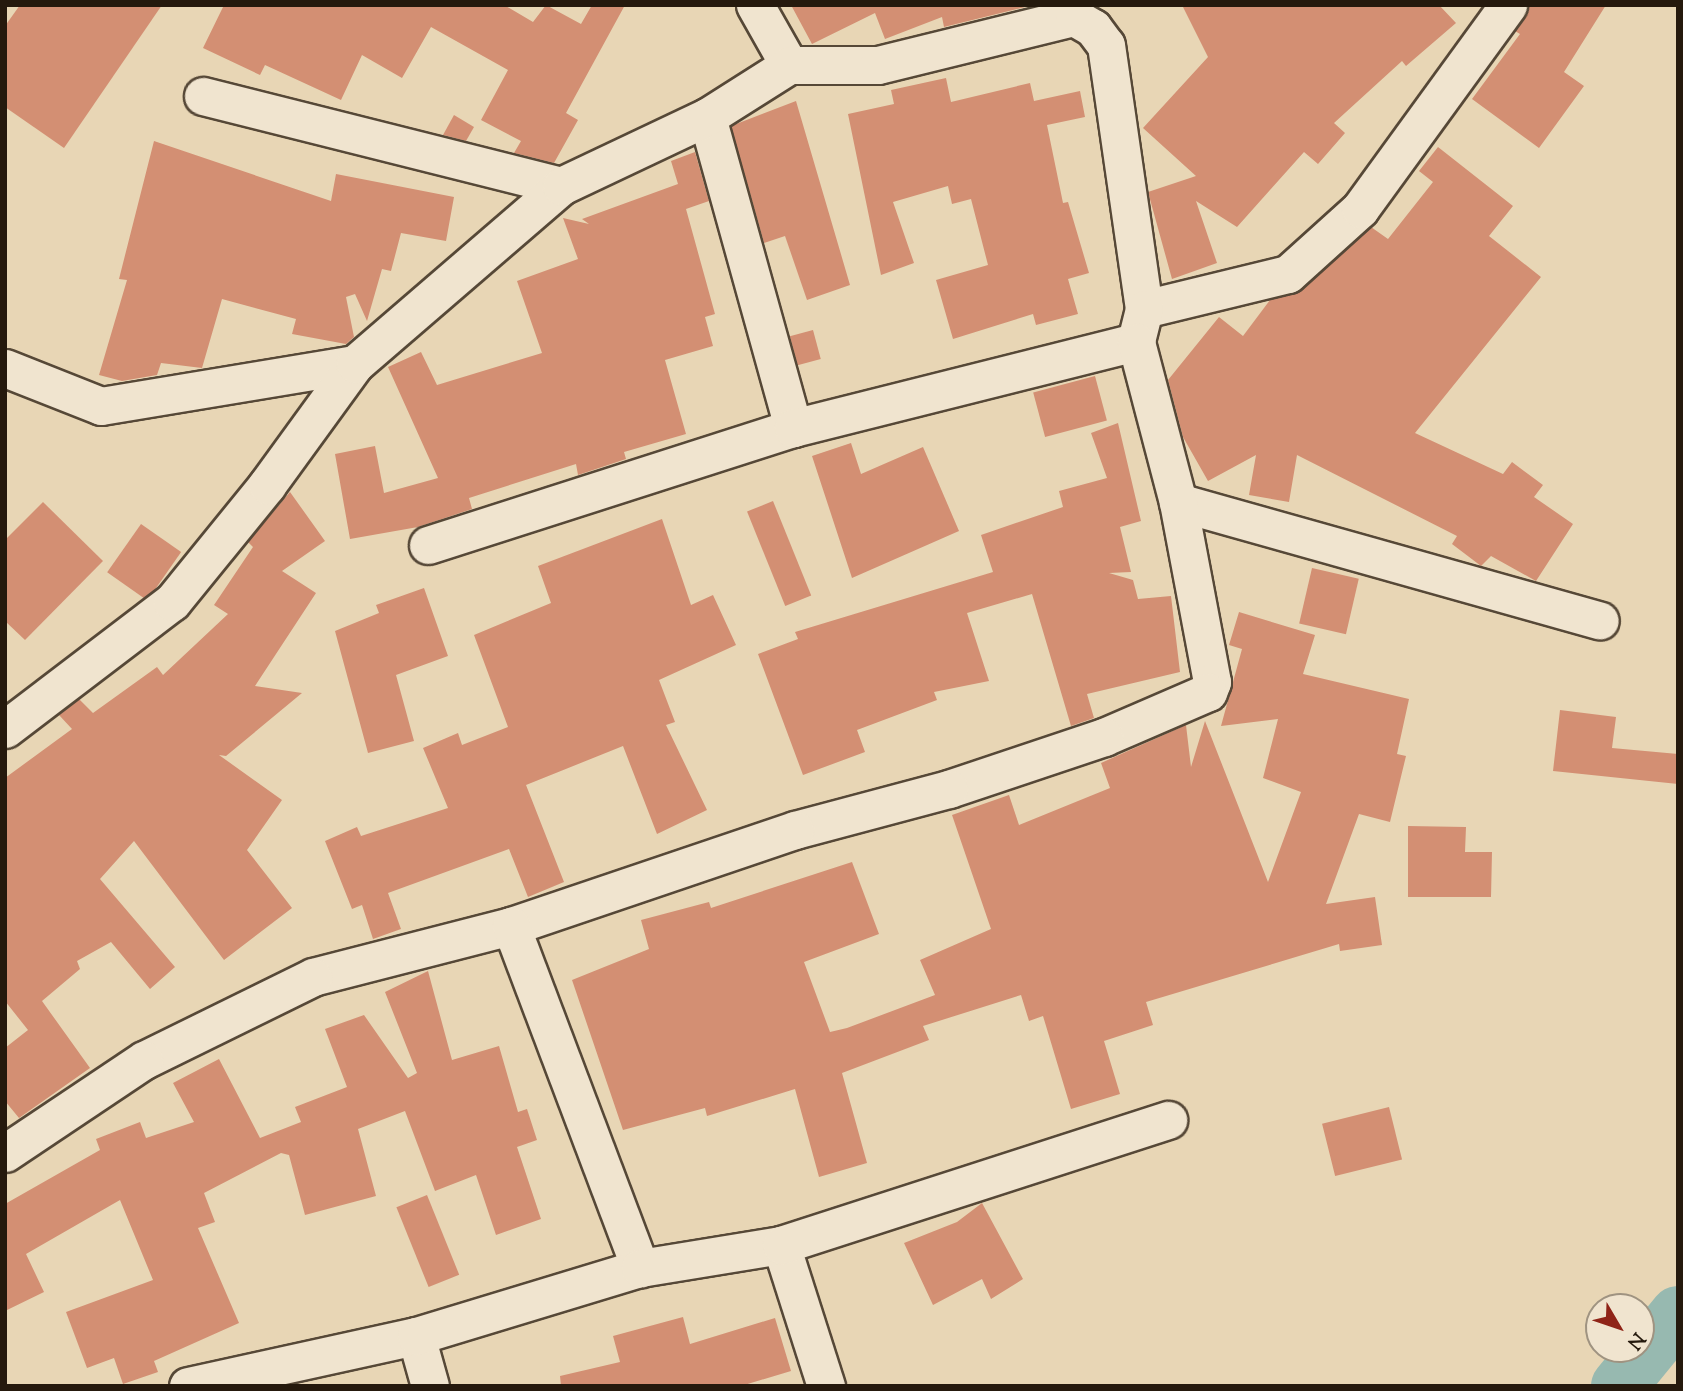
<!DOCTYPE html>
<html>
<head>
<meta charset="utf-8">
<style>
  body { margin:0 }
  #map { position:relative; width:1683px; height:1391px; overflow:hidden; background:#e8d6b5; font-family:"Sorts Mill Goudy",serif }
  div>[style] { position:absolute }
  .river>* { height:56px; margin:-28px; padding:0 28px; transform-origin:28px; border-radius:28px; background:#97b9b0 }
  .building>* { inset:0; background:#d38f73; transform-origin:0 0 }
  .roads { filter:drop-shadow(2px 0 #564837) drop-shadow(-2px 0 #564837) drop-shadow(0 2px #564837) drop-shadow(0 -2px #564837) }
  .minor>* { height:37px; margin:-18.5px; padding:0 18.5px; transform-origin:18.5px; border-radius:18.5px; background:#f0e4cf }
  span { translate:-50% -50%; white-space:nowrap; text-align:center; line-height:1.15; -webkit-text-stroke:6px #f0e4cf; paint-order:stroke }
  .frame { position:absolute; inset:0; border:7px solid #25190d; pointer-events:none }
  .north { position:absolute; left:1585px; top:1293px; width:70px; height:70px; box-sizing:border-box; background:#f0e4cf; border:2px solid #9f9381; border-radius:50%; rotate:129deg; font-size:19px; font-weight:700; line-height:28px; text-align:center; color:#25190d }
  .north::after { content:''; display:block; margin:auto; width:24px; height:32px; background:#8f2418; clip-path:polygon(50% 0,100% 100%,50% 72%,0 100%) }
</style>
</head>
<body>
<div id="map">
  <div class="river">
    <div style="left:1619px;top:1386px;width:93px;rotate:-50.7deg"></div>
  </div>
  <div class="building">
    <div style="clip-path:polygon(20px 5px,162px 5px,64px 148px,5px 107px,5px 26px)"></div>
    <div style="clip-path:polygon(224px 5px,504px 5px,533px 22px,546px 5px,581px 24px,592px 5px,625px 5px,566px 113px,578px 120px,554px 163px,514px 153px,521px 141px,481px 120px,508px 70px,431px 27px,402px 78px,362px 55px,341px 100px,265px 65px,260px 75px,203px 48px)"></div>
    <div style="clip-path:polygon(791px 5px,1029px 5px,1029px 6px,944px 27px,942px 17px,885px 39px,875px 13px,812px 44px)"></div>
    <div style="clip-path:polygon(1182px 5px,1439px 5px,1456px 23px,1406px 66px,1402px 61px,1334px 123px,1345px 133px,1318px 164px,1304px 152px,1237px 227px,1196px 201px,1217px 263px,1172px 279px,1148px 192px,1196px 176px,1143px 128px,1208px 57px)"></div>
    <div style="clip-path:polygon(1529px 5px,1606px 5px,1564px 72px,1584px 86px,1539px 148px,1472px 99px,1520px 34px,1515px 31px)"></div>
    <div style="clip-path:polygon(946px 78px,951px 102px,1030px 83px,1034px 101px,1080px 91px,1085px 117px,1047px 125px,1063px 203px,1068px 202px,1089px 273px,1068px 279px,1078px 314px,1036px 325px,1033px 314px,953px 339px,936px 280px,988px 265px,971px 199px,952px 204px,948px 186px,893px 202px,914px 263px,881px 275px,848px 114px,894px 104px,891px 90px)"></div>
    <div style="clip-path:polygon(796px 101px,850px 285px,807px 300px,785px 236px,764px 243px,731px 126px)"></div>
    <div style="clip-path:polygon(454px 115px,474px 127px,466px 141px,443px 135px)"></div>
    <div style="clip-path:polygon(154px 141px,331px 201px,336px 174px,454px 197px,446px 241px,401px 233px,391px 271px,382px 269px,367px 321px,355px 294px,346px 297px,354px 337px,346px 344px,292px 334px,296px 319px,222px 299px,202px 368px,161px 363px,157px 375px,122px 381px,99px 375px,127px 280px,119px 279px)"></div>
    <div style="clip-path:polygon(1438px 147px,1513px 206px,1489px 236px,1541px 277px,1415px 433px,1503px 474px,1512px 462px,1543px 485px,1534px 497px,1573px 524px,1536px 581px,1491px 556px,1481px 566px,1452px 544px,1457px 536px,1297px 455px,1289px 502px,1249px 495px,1256px 455px,1208px 481px,1183px 437px,1168px 380px,1219px 317px,1243px 336px,1270px 300px,1302px 290px,1371px 227px,1388px 239px,1433px 182px,1419px 171px)"></div>
    <div style="clip-path:polygon(695px 152px,709px 201px,686px 209px,715px 314px,705px 317px,713px 346px,665px 360px,686px 434px,624px 452px,626px 459px,578px 475px,576px 464px,469px 498px,472px 509px,418px 527px,350px 539px,335px 454px,375px 446px,384px 493px,438px 478px,388px 367px,421px 352px,437px 385px,542px 353px,517px 281px,578px 259px,563px 218px,589px 224px,582px 219px,678px 184px,671px 161px)"></div>
    <div style="left:813px;top:330px;width:30px;height:24px;rotate:75deg"></div>
    <div style="left:1095px;top:376px;width:46px;height:64px;rotate:75deg"></div>
    <div style="clip-path:polygon(1118px 423px,1141px 521px,1120px 527px,1131px 572px,1109px 573px,1133px 580px,1138px 599px,1171px 596px,1180px 672px,1087px 694px,1094px 718px,1071px 726px,1032px 594px,967px 613px,989px 681px,934px 692px,937px 700px,857px 730px,865px 752px,803px 775px,758px 654px,798px 639px,795px 632px,993px 572px,981px 535px,1063px 507px,1059px 491px,1107px 478px,1091px 433px)"></div>
    <div style="clip-path:polygon(851px 443px,861px 474px,923px 447px,959px 531px,852px 578px,812px 456px)"></div>
    <div style="clip-path:polygon(290px 492px,325px 541px,282px 571px,316px 593px,255px 686px,302px 693px,226px 756px,219px 755px,282px 800px,247px 850px,292px 908px,224px 960px,134px 841px,100px 879px,175px 967px,150px 989px,111px 942px,77px 961px,80px 969px,42px 1001px,90px 1068px,19px 1118px,5px 1101px,5px 1048px,28px 1030px,5px 1001px,5px 778px,72px 729px,59px 715px,79px 699px,93px 713px,157px 667px,163px 675px,228px 614px,214px 605px,253px 547px,248px 542px)"></div>
    <div style="left:773px;top:501px;width:102px;height:28px;rotate:68deg"></div>
    <div style="clip-path:polygon(43px 502px,103px 561px,25px 640px,5px 621px,5px 540px)"></div>
    <div style="clip-path:polygon(662px 519px,691px 605px,713px 595px,736px 645px,659px 680px,675px 722px,666px 725px,707px 810px,657px 834px,623px 746px,526px 785px,564px 882px,528px 897px,509px 849px,388px 893px,401px 929px,373px 939px,362px 905px,352px 909px,325px 841px,357px 827px,361px 836px,448px 808px,423px 748px,458px 733px,462px 745px,508px 727px,474px 635px,551px 603px,538px 566px)"></div>
    <div style="left:141px;top:524px;width:49px;height:59px;rotate:35deg"></div>
    <div style="left:1312px;top:568px;width:48px;height:57px;rotate:13deg"></div>
    <div style="clip-path:polygon(424px 588px,448px 656px,396px 675px,414px 741px,368px 753px,335px 631px,379px 613px,376px 605px)"></div>
    <div style="clip-path:polygon(1239px 612px,1315px 635px,1303px 674px,1409px 699px,1397px 754px,1406px 756px,1390px 822px,1359px 814px,1326px 904px,1375px 897px,1382px 945px,1340px 951px,1339px 944px,1146px 1002px,1153px 1025px,1104px 1041px,1120px 1094px,1071px 1109px,1043px 1016px,1029px 1021px,1021px 995px,923px 1026px,929px 1040px,842px 1073px,867px 1163px,819px 1177px,795px 1089px,707px 1116px,705px 1108px,623px 1130px,572px 980px,649px 949px,641px 920px,709px 902px,711px 908px,852px 862px,879px 934px,804px 962px,830px 1032px,847px 1028px,935px 995px,920px 960px,991px 929px,952px 815px,1009px 795px,1019px 825px,1110px 788px,1101px 763px,1186px 725px,1191px 767px,1205px 721px,1268px 882px,1301px 792px,1263px 778px,1278px 719px,1221px 726px,1242px 649px,1229px 645px)"></div>
    <div style="clip-path:polygon(1560px 710px,1616px 717px,1612px 748px,1678px 754px,1678px 784px,1553px 771px)"></div>
    <div style="clip-path:polygon(1408px 826px,1466px 827px,1465px 852px,1492px 852px,1491px 897px,1408px 897px)"></div>
    <div style="clip-path:polygon(428px 971px,452px 1060px,499px 1046px,518px 1112px,527px 1109px,537px 1140px,517px 1147px,541px 1219px,496px 1235px,476px 1175px,435px 1191px,405px 1111px,358px 1129px,376px 1196px,305px 1215px,289px 1155px,281px 1153px,204px 1193px,215px 1222px,198px 1228px,239px 1323px,154px 1361px,158px 1372px,123px 1384px,114px 1358px,87px 1368px,66px 1312px,153px 1280px,120px 1200px,26px 1254px,44px 1292px,5px 1311px,5px 1204px,100px 1150px,96px 1139px,140px 1122px,146px 1138px,194px 1122px,173px 1083px,219px 1059px,260px 1138px,301px 1122px,295px 1107px,347px 1087px,325px 1029px,364px 1015px,408px 1078px,417px 1073px,385px 992px)"></div>
    <div style="left:1389px;top:1107px;width:54px;height:69px;rotate:76deg"></div>
    <div style="left:427px;top:1195px;width:86px;height:33px;rotate:68deg"></div>
    <div style="clip-path:polygon(982px 1203px,1023px 1279px,991px 1299px,982px 1279px,933px 1305px,904px 1243px,957px 1222px)"></div>
    <div style="clip-path:polygon(683px 1317px,690px 1344px,775px 1318px,791px 1371px,741px 1386px,561px 1386px,560px 1376px,620px 1362px,613px 1336px)"></div>
  </div>
  <div class="roads">
    <div class="minor">
      <div style="left:755px;top:5px;width:69px;rotate:60.5deg"></div>
      <div style="left:203px;top:96px;width:369px;rotate:14.1deg"></div>
      <div style="left:707px;top:117px;width:323px;rotate:74.5deg"></div>
      <div style="left:1144px;top:309px;width:148px;rotate:-13.7deg"></div>
      <div style="left:1288px;top:274px;width:97px;rotate:-42.1deg"></div>
      <div style="left:1360px;top:209px;width:252px;rotate:-54deg"></div>
      <div style="left:5px;top:368px;width:103px;rotate:21.6deg"></div>
      <div style="left:101px;top:406px;width:257px;rotate:-9.4deg"></div>
      <div style="left:1178px;top:502px;width:438px;rotate:15.7deg"></div>
      <div style="left:428px;top:545px;width:383px;rotate:-17.8deg"></div>
      <div style="left:793px;top:428px;width:354px;rotate:-14.1deg"></div>
      <div style="left:5px;top:729px;width:210px;rotate:-37.3deg"></div>
      <div style="left:172px;top:602px;width:151px;rotate:-50.9deg"></div>
      <div style="left:267px;top:485px;width:150px;rotate:-54deg"></div>
      <div style="left:355px;top:364px;width:272px;rotate:-40.8deg"></div>
      <div style="left:561px;top:186px;width:161px;rotate:-25.3deg"></div>
      <div style="left:707px;top:117px;width:97px;rotate:-32.4deg"></div>
      <div style="left:789px;top:65px;width:89px"></div>
      <div style="left:878px;top:65px;width:202px;rotate:-13.8deg"></div>
      <div style="left:1074px;top:17px;width:22px;rotate:30deg"></div>
      <div style="left:1093px;top:28px;width:21px;rotate:53deg"></div>
      <div style="left:1106px;top:45px;width:267px;rotate:81.8deg"></div>
      <div style="left:1144px;top:309px;width:34px;rotate:104deg"></div>
      <div style="left:1136px;top:342px;width:165px;rotate:75.3deg"></div>
      <div style="left:1178px;top:502px;width:183px;rotate:79.3deg"></div>
      <div style="left:1212px;top:682px;width:11px;rotate:112deg"></div>
      <div style="left:1208px;top:692px;width:113px;rotate:156.6deg"></div>
      <div style="left:1104px;top:737px;width:163px;rotate:161.5deg"></div>
      <div style="left:949px;top:789px;width:159px;rotate:165.1deg"></div>
      <div style="left:795px;top:830px;width:300px;rotate:161.3deg"></div>
      <div style="left:511px;top:926px;width:204px;rotate:165.6deg"></div>
      <div style="left:313px;top:977px;width:188px;rotate:153.8deg"></div>
      <div style="left:144px;top:1060px;width:167px;rotate:146.2deg"></div>
      <div style="left:511px;top:926px;width:366px;rotate:69.3deg"></div>
      <div style="left:781px;top:1245px;width:148px;rotate:72.3deg"></div>
      <div style="left:416px;top:1336px;width:52px;rotate:74.4deg"></div>
      <div style="left:188px;top:1386px;width:233px;rotate:-12.4deg"></div>
      <div style="left:416px;top:1336px;width:234px;rotate:-16.9deg"></div>
      <div style="left:640px;top:1268px;width:143px;rotate:-9.3deg"></div>
      <div style="left:781px;top:1245px;width:407px;rotate:-17.9deg"></div>
    </div>
  </div>
  <div class="frame"></div>
  <div class="north">N</div>
</div>
</body>
</html>
